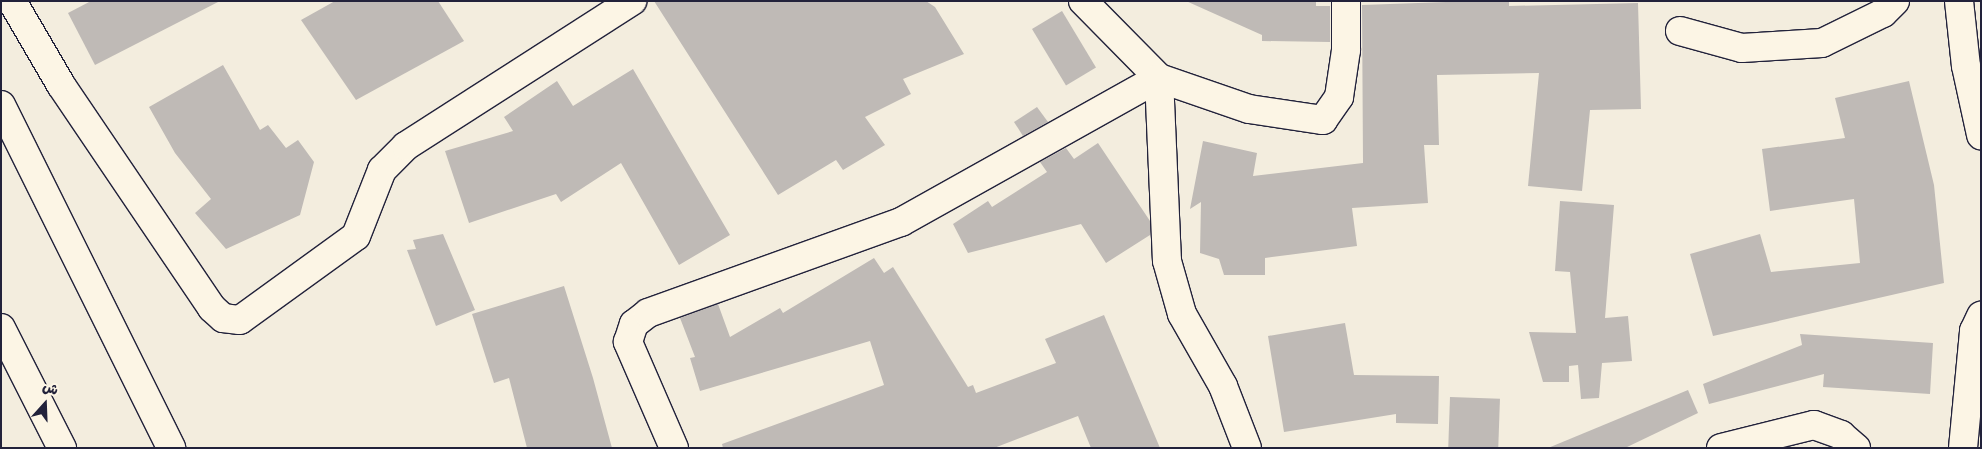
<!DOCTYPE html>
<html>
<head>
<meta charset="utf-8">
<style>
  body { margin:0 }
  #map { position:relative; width:1982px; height:449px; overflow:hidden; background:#f3edde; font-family:"Indie Flower","Playpen Sans Arabic",sans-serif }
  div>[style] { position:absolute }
  .building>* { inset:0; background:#bfbab6; transform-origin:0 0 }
  .roads { filter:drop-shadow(1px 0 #22223b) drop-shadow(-1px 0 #22223b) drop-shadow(0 1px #22223b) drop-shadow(0 -1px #22223b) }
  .minor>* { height:28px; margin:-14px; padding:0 14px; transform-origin:14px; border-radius:14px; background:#fcf5e5 }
  .primary>* { height:28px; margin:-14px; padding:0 14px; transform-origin:14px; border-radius:14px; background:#fcf5e5 }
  span { translate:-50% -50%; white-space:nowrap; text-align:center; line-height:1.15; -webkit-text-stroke:4.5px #fcf5e5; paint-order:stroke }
  .frame { position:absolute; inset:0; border:2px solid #22223b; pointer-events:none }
  .north { position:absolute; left:20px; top:379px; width:50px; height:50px; -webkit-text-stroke:4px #fcf5e5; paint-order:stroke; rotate:20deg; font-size:14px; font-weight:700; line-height:20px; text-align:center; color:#22223b }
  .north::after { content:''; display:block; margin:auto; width:18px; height:22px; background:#22223b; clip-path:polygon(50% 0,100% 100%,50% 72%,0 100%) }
</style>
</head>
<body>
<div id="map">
  <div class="building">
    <div style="clip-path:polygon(91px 1px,220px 1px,95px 65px,68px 13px)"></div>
    <div style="clip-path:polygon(335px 1px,438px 1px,464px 41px,356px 100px,301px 20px)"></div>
    <div style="clip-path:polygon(654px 1px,926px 1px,935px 7px,964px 54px,903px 79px,911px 94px,865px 117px,885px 145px,843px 170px,836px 160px,778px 195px)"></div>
    <div style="clip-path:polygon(1186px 1px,1316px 1px,1316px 6px,1330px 6px,1330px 42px,1262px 41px,1262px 35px)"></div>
    <div style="clip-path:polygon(1474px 1px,1509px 1px,1509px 6px,1638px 3px,1641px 109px,1590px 110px,1582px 191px,1528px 186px,1539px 73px,1437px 75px,1439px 145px,1424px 145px,1428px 203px,1352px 208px,1357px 246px,1265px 258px,1265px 275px,1224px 275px,1219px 259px,1200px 253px,1201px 202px,1190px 209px,1203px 141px,1257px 153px,1253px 176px,1363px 163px,1362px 5px)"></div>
    <div style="left:1062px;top:11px;width:66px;height:35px;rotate:59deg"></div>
    <div style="clip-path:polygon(223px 65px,260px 130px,268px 125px,286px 148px,298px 140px,314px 162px,300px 215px,226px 249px,195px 213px,211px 199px,175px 153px,149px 107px)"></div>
    <div style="clip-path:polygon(633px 69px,730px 235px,679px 265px,621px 163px,561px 202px,556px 194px,469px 223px,445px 151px,513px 131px,504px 117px,557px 81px,573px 106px)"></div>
    <div style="clip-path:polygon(1909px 81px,1934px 185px,1944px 283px,1713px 336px,1690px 254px,1760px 234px,1771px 272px,1860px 263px,1854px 199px,1770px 211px,1762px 149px,1845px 138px,1835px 98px)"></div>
    <div style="clip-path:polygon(1037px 107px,1048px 122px,1023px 136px,1014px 122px)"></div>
    <div style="clip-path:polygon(1098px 143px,1150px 221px,1150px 235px,1106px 263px,1081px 224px,968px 253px,953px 224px,988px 201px,992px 207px,1047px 172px,1040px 162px,1066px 148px,1074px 159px)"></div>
    <div style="clip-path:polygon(1560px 201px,1614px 205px,1605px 318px,1628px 316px,1632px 361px,1602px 363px,1599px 398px,1581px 399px,1578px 365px,1569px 366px,1569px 382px,1543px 382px,1529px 332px,1576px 333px,1570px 272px,1555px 271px)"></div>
    <div style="clip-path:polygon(443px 234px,475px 310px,436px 326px,407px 250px,416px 249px,413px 240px)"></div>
    <div style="clip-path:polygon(874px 258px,884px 273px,893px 267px,968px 387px,973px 385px,976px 393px,1056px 363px,1045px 339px,1104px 315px,1160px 448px,1091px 448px,1078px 416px,994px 448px,723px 448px,722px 444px,884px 385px,870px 341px,700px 391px,690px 358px,695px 357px,680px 318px,718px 304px,730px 337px,780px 308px,783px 313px)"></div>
    <div style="clip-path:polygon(564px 286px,593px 378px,612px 448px,527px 448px,509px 378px,494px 383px,472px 314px)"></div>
    <div style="clip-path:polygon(1345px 323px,1354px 375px,1439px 376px,1438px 424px,1396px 423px,1396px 414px,1284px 432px,1268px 336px)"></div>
    <div style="clip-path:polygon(1800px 334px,1933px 343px,1930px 394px,1823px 387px,1824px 374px,1709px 404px,1703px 384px,1802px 345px)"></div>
    <div style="clip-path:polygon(1688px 390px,1698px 413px,1625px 448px,1548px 448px)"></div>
    <div style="left:1450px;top:397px;width:50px;height:51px;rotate:2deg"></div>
  </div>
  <div class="roads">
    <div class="minor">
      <div style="left:12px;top:1px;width:97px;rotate:59.7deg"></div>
      <div style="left:61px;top:85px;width:269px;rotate:55.9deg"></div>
      <div style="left:212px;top:308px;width:15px;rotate:42deg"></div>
      <div style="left:223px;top:318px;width:17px;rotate:7deg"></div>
      <div style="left:240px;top:320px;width:143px;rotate:-35.9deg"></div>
      <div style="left:356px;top:236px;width:71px;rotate:-68.5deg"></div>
      <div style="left:382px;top:170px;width:34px;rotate:-45deg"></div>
      <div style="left:406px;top:146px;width:269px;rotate:-32.7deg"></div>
      <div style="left:1083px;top:1px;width:108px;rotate:45.4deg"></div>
      <div style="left:1159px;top:78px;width:95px;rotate:19deg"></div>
      <div style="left:1249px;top:109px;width:75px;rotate:8.5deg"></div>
      <div style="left:1323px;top:120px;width:28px;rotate:-55deg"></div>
      <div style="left:1339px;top:97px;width:48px;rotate:-81.5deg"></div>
      <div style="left:1346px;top:50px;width:49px;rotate:-90deg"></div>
      <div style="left:1959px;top:1px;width:65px;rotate:83.9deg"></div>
      <div style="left:1966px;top:66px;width:71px;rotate:77.7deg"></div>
      <div style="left:1680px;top:31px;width:64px;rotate:15.3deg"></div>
      <div style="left:1742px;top:48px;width:80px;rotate:-3.6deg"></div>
      <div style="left:1822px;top:43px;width:68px;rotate:-26.2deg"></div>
      <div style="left:1883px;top:13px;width:17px;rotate:-45deg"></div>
      <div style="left:674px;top:448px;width:116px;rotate:-113.5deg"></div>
      <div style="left:628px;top:342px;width:19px;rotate:-72deg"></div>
      <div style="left:634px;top:324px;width:18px;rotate:-38deg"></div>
      <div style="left:648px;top:313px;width:269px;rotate:-19.8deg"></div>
      <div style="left:901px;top:222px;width:295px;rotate:-29.2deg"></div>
      <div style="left:1159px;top:78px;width:183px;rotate:87.5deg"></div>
      <div style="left:1167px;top:261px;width:55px;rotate:74.2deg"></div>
      <div style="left:1182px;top:314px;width:83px;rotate:60.3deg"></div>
      <div style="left:1223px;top:386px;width:66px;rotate:68.8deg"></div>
      <div style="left:1721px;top:448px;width:96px;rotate:-13.9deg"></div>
      <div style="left:1814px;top:425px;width:29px;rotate:20deg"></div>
      <div style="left:1841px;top:435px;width:20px;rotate:41deg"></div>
      <div style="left:1963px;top:448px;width:118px;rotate:-84.6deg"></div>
      <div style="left:1974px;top:331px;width:17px;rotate:-65deg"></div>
    </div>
    <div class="primary">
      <div style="left:1px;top:105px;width:383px;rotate:63.6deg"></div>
      <div style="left:1px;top:328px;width:135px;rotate:63.1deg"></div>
    </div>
  </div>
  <div class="frame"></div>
  <div class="north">ش</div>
</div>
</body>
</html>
